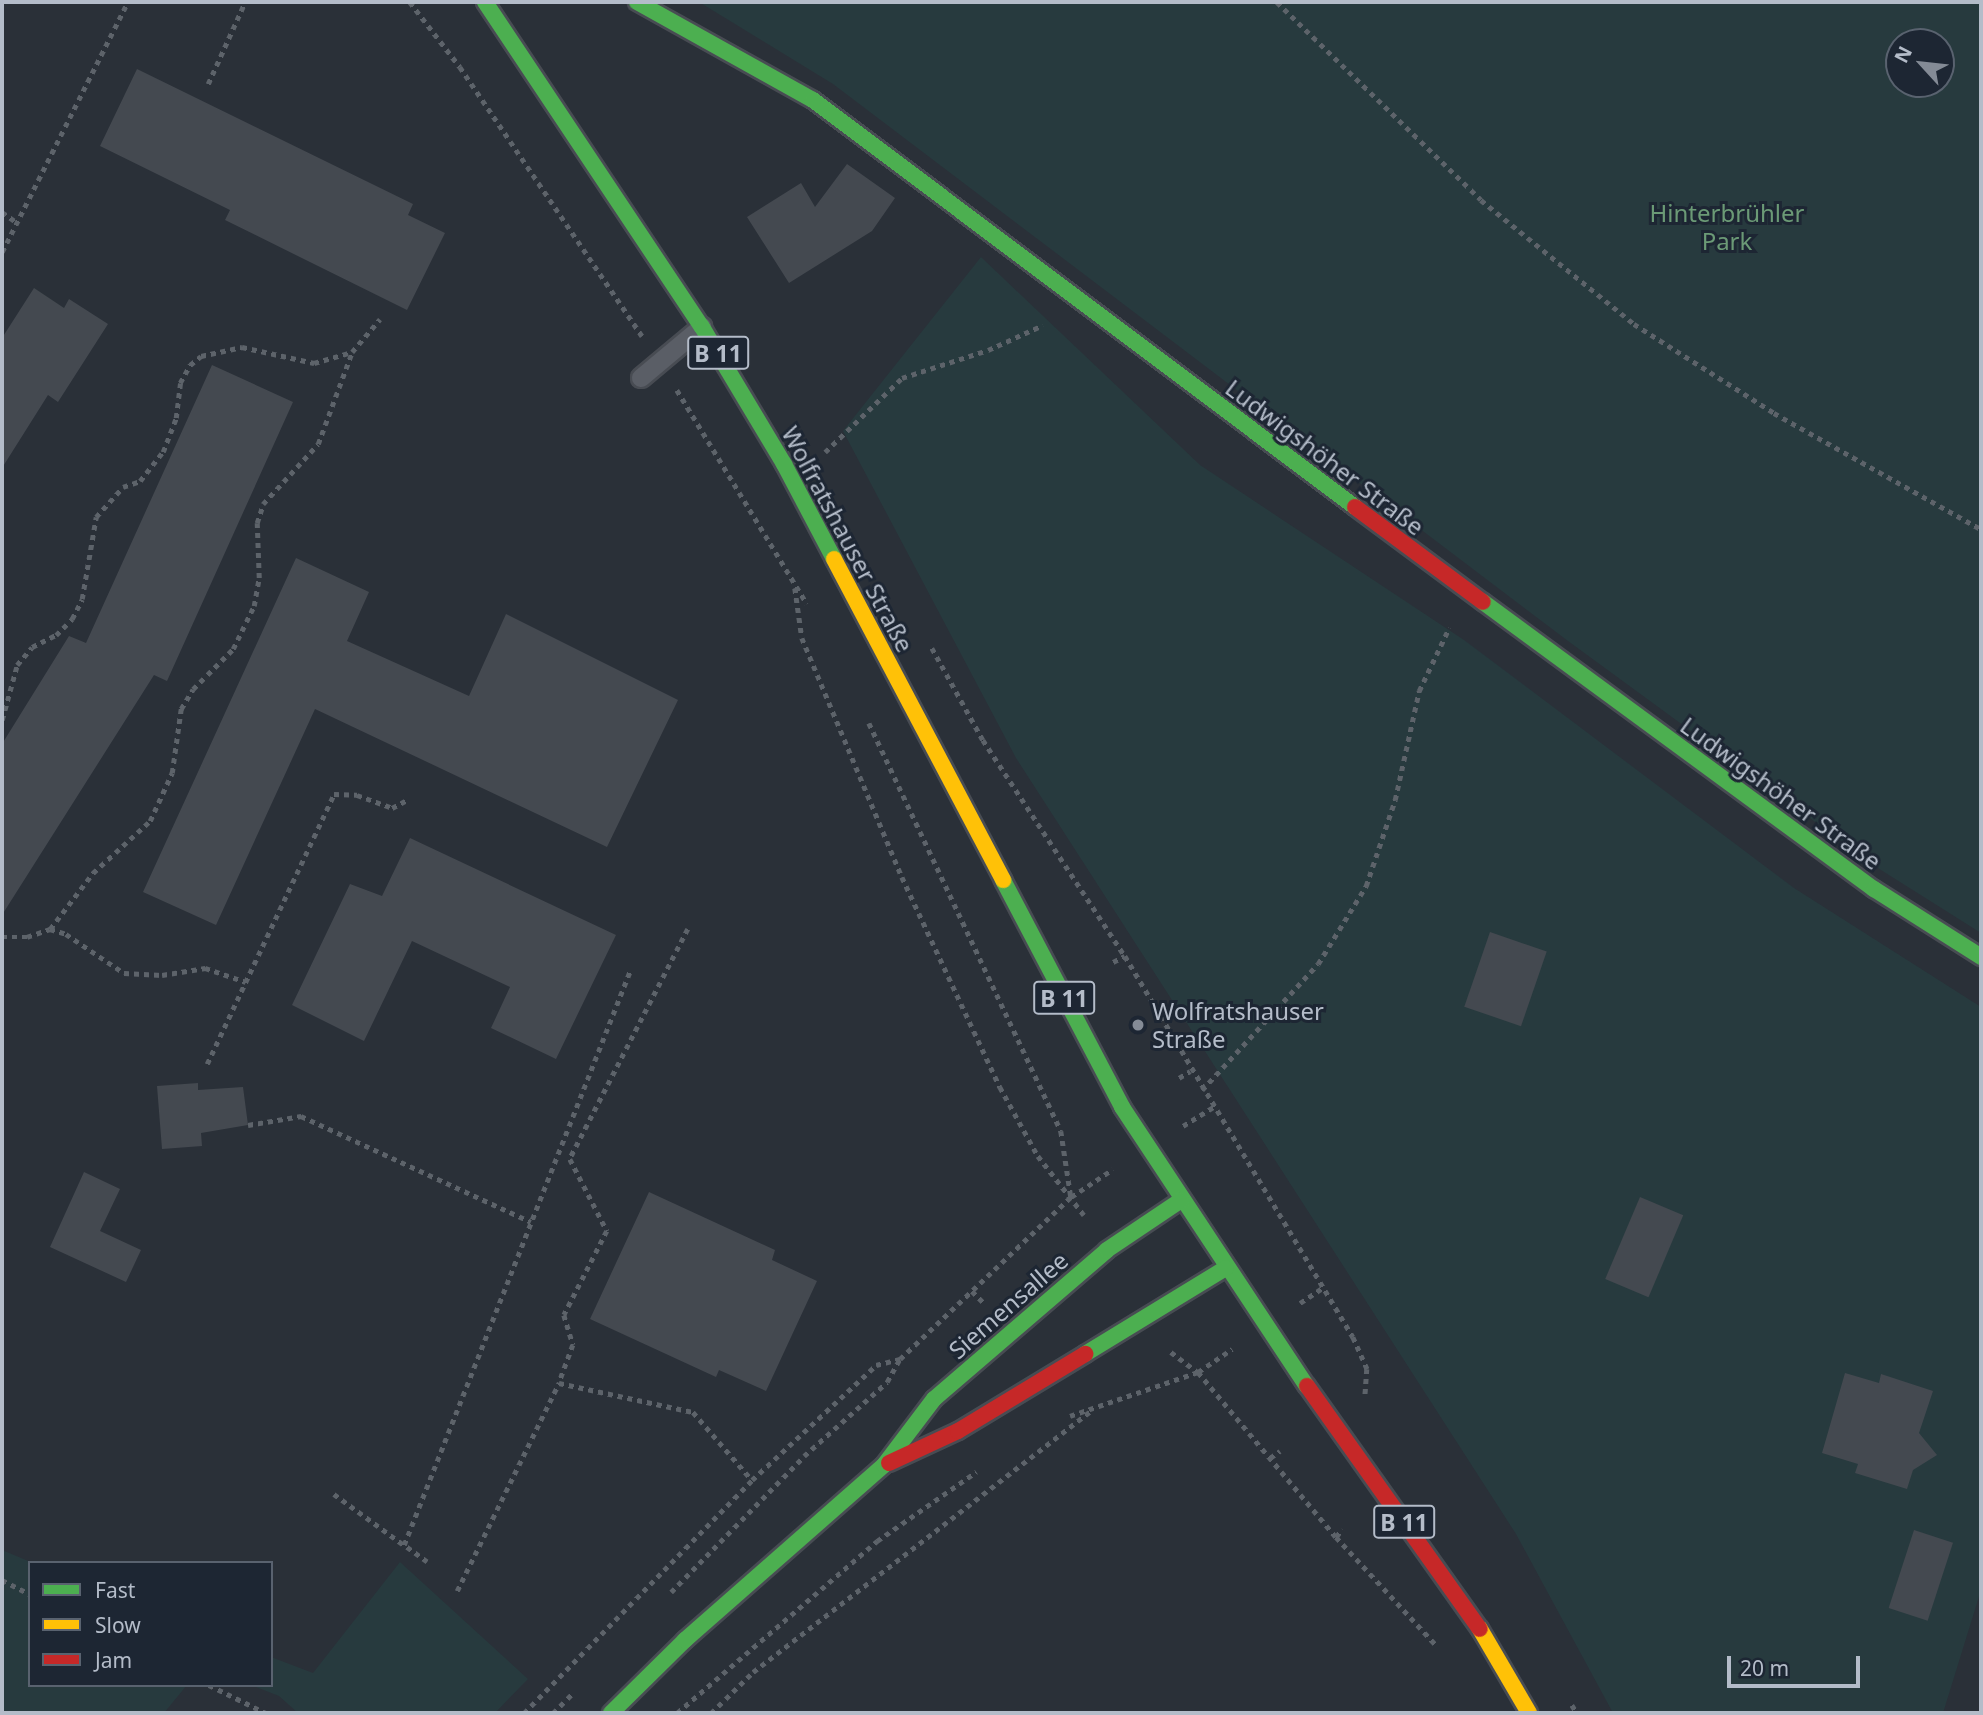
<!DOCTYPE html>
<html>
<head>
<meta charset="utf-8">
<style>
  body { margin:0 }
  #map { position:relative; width:1983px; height:1715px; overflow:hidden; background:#2a3038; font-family:"Noto Sans",sans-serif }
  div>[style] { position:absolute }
  .green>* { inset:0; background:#273a3e }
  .building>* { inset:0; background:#444950; transform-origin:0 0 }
  .path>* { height:4.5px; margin-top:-2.25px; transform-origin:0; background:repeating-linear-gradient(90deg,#5d636a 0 5px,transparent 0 10px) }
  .roads { filter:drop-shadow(2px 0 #484c53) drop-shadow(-2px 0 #484c53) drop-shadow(0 2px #484c53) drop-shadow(0 -2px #484c53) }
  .lane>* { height:18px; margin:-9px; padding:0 9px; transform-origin:9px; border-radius:9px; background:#5a5e66 }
  .fast>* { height:16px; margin:-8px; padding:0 8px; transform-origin:8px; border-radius:8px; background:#4caf50 }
  .slow>* { height:16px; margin:-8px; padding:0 8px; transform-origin:8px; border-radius:8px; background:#ffc107 }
  .jam>* { height:16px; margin:-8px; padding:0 8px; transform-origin:8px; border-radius:8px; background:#c62828 }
  .dots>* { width:19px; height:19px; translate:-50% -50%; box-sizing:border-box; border:4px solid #1d2633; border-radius:50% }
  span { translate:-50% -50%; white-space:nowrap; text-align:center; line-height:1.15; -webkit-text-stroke:6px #1d2633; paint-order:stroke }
  .shield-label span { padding:2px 5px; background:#1d2633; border:2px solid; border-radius:5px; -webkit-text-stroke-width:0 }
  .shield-label { font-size:23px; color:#b4bcc9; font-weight:700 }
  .park-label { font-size:24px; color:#6b9a76 }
  .street-label { font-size:24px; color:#b4bcc9 }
  .poi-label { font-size:24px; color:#b4bcc9 }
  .left { translate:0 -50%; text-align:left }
  .frame { position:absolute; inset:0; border:4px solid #b4bcc9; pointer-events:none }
  .legend { position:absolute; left:28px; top:1561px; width:245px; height:126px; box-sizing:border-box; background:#1d2633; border:2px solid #59626f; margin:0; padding:9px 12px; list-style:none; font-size:21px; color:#b4bcc9 }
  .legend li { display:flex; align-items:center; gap:14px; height:35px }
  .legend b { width:35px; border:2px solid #59626f }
  .north { position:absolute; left:1885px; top:28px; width:70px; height:70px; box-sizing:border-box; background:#1d2633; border:2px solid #59626f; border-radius:50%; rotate:297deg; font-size:19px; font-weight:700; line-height:28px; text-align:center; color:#b4bcc9 }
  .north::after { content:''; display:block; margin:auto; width:24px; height:32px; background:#848b96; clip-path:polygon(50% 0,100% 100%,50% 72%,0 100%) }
  .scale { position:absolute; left:1727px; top:1656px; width:133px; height:32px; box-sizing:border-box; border:4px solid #b4bcc9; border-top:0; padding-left:9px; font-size:21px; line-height:24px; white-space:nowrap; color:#b4bcc9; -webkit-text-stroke:5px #1d2633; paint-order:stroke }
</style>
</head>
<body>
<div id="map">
  <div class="green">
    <div style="clip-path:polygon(evenodd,699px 2px,1981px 2px,1981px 933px,1881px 870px,1568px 641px,833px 84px,699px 2px,1899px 42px,1941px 42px,1941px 84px,1899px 84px,1899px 42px)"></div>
    <div style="clip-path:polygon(981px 257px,1200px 465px,1464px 640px,1794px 888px,1981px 1007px,1981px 1590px,1943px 1713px,1613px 1713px,1516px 1534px,1016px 758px,843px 431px)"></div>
    <div style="clip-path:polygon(2px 1550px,33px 1563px,30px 1563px,30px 1685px,187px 1685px,164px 1713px,2px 1713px)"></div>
    <div style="clip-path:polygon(400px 1562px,528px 1679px,495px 1713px,298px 1713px,279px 1696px,251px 1685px,271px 1685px,271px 1657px,313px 1673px)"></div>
  </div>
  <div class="building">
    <div style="clip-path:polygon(137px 69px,413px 204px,408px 215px,445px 233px,407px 310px,225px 220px,230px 210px,100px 146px)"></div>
    <div style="clip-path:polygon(847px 164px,895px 198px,872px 231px,789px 283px,747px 217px,801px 183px,815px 207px)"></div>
    <div style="clip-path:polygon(34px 288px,64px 308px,69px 299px,108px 324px,58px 402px,48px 395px,2px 468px,2px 338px)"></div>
    <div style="clip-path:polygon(212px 365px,293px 402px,167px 681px,154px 675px,2px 915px,2px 744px,69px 636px,86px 643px)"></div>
    <div style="clip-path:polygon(296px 558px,369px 592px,347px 641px,469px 696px,506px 614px,678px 700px,607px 847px,315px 709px,216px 925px,143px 892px)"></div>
    <div style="clip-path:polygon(410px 838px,616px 935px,556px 1059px,491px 1028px,510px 987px,412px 941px,364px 1041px,292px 1005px,350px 884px,382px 896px)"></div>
    <div style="left:1490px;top:932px;width:60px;height:79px;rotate:19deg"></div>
    <div style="clip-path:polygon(198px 1083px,198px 1090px,243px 1087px,248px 1125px,201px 1133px,202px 1146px,162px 1149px,157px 1086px)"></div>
    <div style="clip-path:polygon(84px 1172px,120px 1189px,100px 1231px,141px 1250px,126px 1282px,50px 1247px)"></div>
    <div style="clip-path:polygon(649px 1192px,775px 1250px,772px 1260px,817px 1281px,766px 1391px,719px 1370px,716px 1377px,590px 1319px)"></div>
    <div style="left:1640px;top:1197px;width:47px;height:89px;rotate:23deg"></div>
    <div style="clip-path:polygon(1845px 1373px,1879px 1383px,1881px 1374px,1933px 1391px,1919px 1433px,1937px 1455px,1913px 1470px,1907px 1489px,1855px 1473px,1858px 1464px,1822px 1453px)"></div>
    <div style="left:1914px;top:1530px;width:41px;height:82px;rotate:18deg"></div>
  </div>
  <div class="path">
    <div style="left:410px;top:2px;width:82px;rotate:52.4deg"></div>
    <div style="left:460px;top:67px;width:325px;rotate:55.9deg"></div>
    <div style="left:1277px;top:2px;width:284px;rotate:44.1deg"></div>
    <div style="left:1481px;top:200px;width:197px;rotate:39deg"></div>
    <div style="left:1634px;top:324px;width:166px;rotate:32.4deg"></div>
    <div style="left:1774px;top:413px;width:237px;rotate:29.3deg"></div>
    <div style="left:208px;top:84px;width:90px;rotate:-65.7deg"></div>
    <div style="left:2px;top:212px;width:19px;rotate:35deg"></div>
    <div style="left:2px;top:252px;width:280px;rotate:-63.3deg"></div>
    <div style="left:677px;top:390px;width:250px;rotate:58.7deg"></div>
    <div style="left:825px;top:452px;width:107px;rotate:-43.9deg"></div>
    <div style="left:902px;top:378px;width:90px;rotate:-18deg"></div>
    <div style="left:988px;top:350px;width:60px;rotate:-24.4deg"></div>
    <div style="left:795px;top:588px;width:50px;rotate:82deg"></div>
    <div style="left:802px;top:638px;width:259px;rotate:67.3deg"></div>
    <div style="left:902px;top:877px;width:232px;rotate:65deg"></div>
    <div style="left:1000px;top:1087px;width:79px;rotate:61.2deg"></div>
    <div style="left:1038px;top:1156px;width:75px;rotate:52.1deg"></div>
    <div style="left:932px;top:648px;width:105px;rotate:61deg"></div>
    <div style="left:983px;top:740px;width:258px;rotate:56.7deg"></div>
    <div style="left:1125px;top:956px;width:444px;rotate:59.1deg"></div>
    <div style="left:1353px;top:1337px;width:35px;rotate:66deg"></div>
    <div style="left:1367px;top:1369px;width:26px;rotate:94deg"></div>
    <div style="left:2px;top:720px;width:57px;rotate:-74.7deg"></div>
    <div style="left:17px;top:665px;width:23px;rotate:-50deg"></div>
    <div style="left:32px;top:647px;width:27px;rotate:-27deg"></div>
    <div style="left:56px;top:635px;width:23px;rotate:-45deg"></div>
    <div style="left:72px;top:619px;width:22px;rotate:-63deg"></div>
    <div style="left:82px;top:599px;width:83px;rotate:-80.3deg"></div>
    <div style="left:96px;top:517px;width:40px;rotate:-48deg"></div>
    <div style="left:123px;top:487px;width:18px;rotate:-19deg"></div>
    <div style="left:140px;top:481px;width:37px;rotate:-52deg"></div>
    <div style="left:163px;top:452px;width:36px;rotate:-69deg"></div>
    <div style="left:176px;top:418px;width:35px;rotate:-83deg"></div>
    <div style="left:180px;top:383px;width:21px;rotate:-61deg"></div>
    <div style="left:190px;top:365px;width:14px;rotate:-39deg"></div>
    <div style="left:201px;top:356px;width:42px;rotate:-12.4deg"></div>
    <div style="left:242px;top:347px;width:74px;rotate:12.5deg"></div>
    <div style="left:314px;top:363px;width:40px;rotate:-16deg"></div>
    <div style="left:869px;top:723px;width:451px;rotate:64.8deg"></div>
    <div style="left:1061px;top:1131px;width:67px;rotate:81.4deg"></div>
    <div style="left:50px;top:929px;width:17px;rotate:17deg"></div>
    <div style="left:66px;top:934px;width:70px;rotate:33.9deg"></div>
    <div style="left:124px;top:973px;width:38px;rotate:3deg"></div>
    <div style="left:162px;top:975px;width:44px;rotate:-9.2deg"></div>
    <div style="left:205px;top:968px;width:43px;rotate:18.9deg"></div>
    <div style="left:688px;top:929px;width:259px;rotate:117.2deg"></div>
    <div style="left:570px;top:1159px;width:81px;rotate:62.8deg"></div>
    <div style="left:607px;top:1231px;width:94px;rotate:117.1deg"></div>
    <div style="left:564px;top:1315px;width:31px;rotate:73deg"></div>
    <div style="left:573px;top:1345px;width:40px;rotate:110.2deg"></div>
    <div style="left:559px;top:1383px;width:137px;rotate:12.2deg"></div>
    <div style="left:693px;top:1412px;width:90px;rotate:49.1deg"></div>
    <div style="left:2px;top:937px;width:25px"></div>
    <div style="left:27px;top:937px;width:24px;rotate:-19deg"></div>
    <div style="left:50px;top:929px;width:71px;rotate:-52.5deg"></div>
    <div style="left:93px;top:873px;width:77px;rotate:-42.4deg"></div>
    <div style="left:150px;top:821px;width:53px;rotate:-65.4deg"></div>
    <div style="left:172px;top:773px;width:65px;rotate:-82deg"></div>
    <div style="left:181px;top:709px;width:23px;rotate:-59deg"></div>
    <div style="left:193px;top:689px;width:57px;rotate:-45deg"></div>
    <div style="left:233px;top:649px;width:48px;rotate:-64deg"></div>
    <div style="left:254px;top:606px;width:28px;rotate:-80deg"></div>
    <div style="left:259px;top:578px;width:55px;rotate:-92.1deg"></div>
    <div style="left:257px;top:523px;width:20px;rotate:-72deg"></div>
    <div style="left:263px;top:504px;width:81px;rotate:-47.5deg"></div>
    <div style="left:318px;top:444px;width:98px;rotate:-69.7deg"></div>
    <div style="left:352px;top:352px;width:43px;rotate:-49.7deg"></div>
    <div style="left:1113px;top:962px;width:13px;rotate:-27deg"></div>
    <div style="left:207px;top:1064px;width:298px;rotate:-64.8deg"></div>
    <div style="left:334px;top:794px;width:23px;rotate:2deg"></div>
    <div style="left:357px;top:795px;width:37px;rotate:20deg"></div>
    <div style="left:392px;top:808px;width:19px;rotate:-28deg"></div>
    <div style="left:1179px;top:1078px;width:13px;rotate:-32deg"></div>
    <div style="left:1202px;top:1090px;width:171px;rotate:-47.4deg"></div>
    <div style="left:1318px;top:964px;width:92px;rotate:-58.4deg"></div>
    <div style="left:1366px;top:886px;width:91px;rotate:-71.4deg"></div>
    <div style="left:1395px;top:800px;width:112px;rotate:-77.6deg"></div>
    <div style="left:1419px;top:691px;width:70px;rotate:-64.5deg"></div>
    <div style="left:248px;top:1125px;width:54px;rotate:-9.6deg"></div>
    <div style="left:301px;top:1116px;width:253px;rotate:24.7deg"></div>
    <div style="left:1183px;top:1126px;width:36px;rotate:-32deg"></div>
    <div style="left:972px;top:1291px;width:17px;rotate:45deg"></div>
    <div style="left:1300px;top:1303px;width:27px;rotate:-34deg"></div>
    <div style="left:1171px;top:1352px;width:34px;rotate:37deg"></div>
    <div style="left:1198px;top:1372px;width:215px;rotate:50.1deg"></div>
    <div style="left:1336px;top:1537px;width:149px;rotate:47.2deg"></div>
    <div style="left:1070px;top:1416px;width:135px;rotate:-19deg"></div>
    <div style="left:1198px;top:1372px;width:41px;rotate:-34.1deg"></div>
    <div style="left:1270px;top:1458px;width:12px;rotate:-35deg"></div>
    <div style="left:334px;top:1494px;width:87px;rotate:36.1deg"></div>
    <div style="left:1336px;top:1537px;width:10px;rotate:-53deg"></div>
    <div style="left:427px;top:1562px;width:29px;rotate:-144deg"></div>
    <div style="left:404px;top:1545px;width:617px;rotate:-68.51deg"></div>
    <div style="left:2px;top:1580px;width:31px;rotate:27deg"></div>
    <div style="left:457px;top:1591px;width:232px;rotate:-63.9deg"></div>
    <div style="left:671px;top:1592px;width:190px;rotate:-45.6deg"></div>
    <div style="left:804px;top:1456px;width:111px;rotate:-41.7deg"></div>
    <div style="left:887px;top:1382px;width:26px;rotate:-61deg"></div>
    <div style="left:900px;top:1359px;width:236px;rotate:-43.5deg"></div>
    <div style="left:1071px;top:1197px;width:50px;rotate:-33.7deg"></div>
    <div style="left:209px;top:1685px;width:64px;rotate:26.2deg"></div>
    <div style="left:1572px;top:1705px;width:9px;rotate:58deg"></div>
    <div style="left:524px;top:1713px;width:326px;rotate:-45.6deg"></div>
    <div style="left:752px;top:1480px;width:169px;rotate:-42.8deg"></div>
    <div style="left:876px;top:1365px;width:25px;rotate:-14deg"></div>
    <div style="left:553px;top:1713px;width:27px;rotate:-45deg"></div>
    <div style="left:677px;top:1713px;width:264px;rotate:-40.7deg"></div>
    <div style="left:877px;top:1541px;width:121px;rotate:-34.9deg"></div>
    <div style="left:711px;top:1713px;width:59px;rotate:-44.3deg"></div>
    <div style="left:753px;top:1672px;width:427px;rotate:-37.7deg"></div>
  </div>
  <div class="roads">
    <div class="lane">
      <div style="left:641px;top:378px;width:80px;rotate:-39.9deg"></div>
    </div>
    <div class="fast">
      <div style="left:485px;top:2px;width:391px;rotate:56.3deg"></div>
      <div style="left:702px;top:327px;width:160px;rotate:59.1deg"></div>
      <div style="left:784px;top:464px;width:107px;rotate:62.2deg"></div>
      <div style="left:637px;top:2px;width:201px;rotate:29.1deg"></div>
      <div style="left:813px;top:100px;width:678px;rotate:36.9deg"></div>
      <div style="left:1483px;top:602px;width:485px;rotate:36.3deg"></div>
      <div style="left:1874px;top:889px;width:127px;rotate:32.4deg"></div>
      <div style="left:1003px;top:880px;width:256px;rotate:62.3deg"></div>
      <div style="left:1122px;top:1107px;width:335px;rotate:56.5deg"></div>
      <div style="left:1085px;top:1354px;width:165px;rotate:-31.4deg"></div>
      <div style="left:611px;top:1713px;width:104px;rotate:-44.6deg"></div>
      <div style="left:685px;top:1640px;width:265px;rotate:-41.3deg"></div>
      <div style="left:884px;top:1465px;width:83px;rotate:-52.9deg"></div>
      <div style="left:934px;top:1399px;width:228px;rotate:-40.7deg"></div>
      <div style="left:1107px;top:1250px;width:89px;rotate:-34deg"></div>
    </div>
    <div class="slow">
      <div style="left:834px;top:559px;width:363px;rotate:62.2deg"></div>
      <div style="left:1480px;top:1629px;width:97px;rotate:59.7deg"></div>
    </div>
    <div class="jam">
      <div style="left:1355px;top:507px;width:159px;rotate:36.6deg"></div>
      <div style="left:1307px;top:1386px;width:298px;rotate:54.6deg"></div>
      <div style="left:889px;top:1463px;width:76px;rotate:-24.9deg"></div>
      <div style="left:958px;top:1431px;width:149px;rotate:-31.2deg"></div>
    </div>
  </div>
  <div class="dots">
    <div style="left:1138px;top:1025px;background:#848b96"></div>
  </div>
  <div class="shield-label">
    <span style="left:718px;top:353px">B 11</span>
    <span style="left:1064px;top:998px">B 11</span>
    <span style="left:1404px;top:1522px">B 11</span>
  </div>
  <div class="park-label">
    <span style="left:1727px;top:227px">Hinterbrühler<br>Park</span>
  </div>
  <div class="street-label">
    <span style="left:1325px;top:457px;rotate:37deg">Ludwigshöher Straße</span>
    <span style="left:848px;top:539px;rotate:62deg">Wolfratshauser Straße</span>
    <span style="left:1781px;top:793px;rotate:36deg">Ludwigshöher Straße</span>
    <span style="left:1008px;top:1305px;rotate:-41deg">Siemensallee</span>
  </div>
  <div class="poi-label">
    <span class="left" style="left:1152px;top:1025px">Wolfratshauser<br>Straße</span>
  </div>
  <div class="frame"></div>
  <ul class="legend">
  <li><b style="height:9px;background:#4caf50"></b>Fast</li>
  <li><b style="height:9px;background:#ffc107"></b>Slow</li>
  <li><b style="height:9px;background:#c62828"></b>Jam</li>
  </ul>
  <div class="north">N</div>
  <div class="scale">20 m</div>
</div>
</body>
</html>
